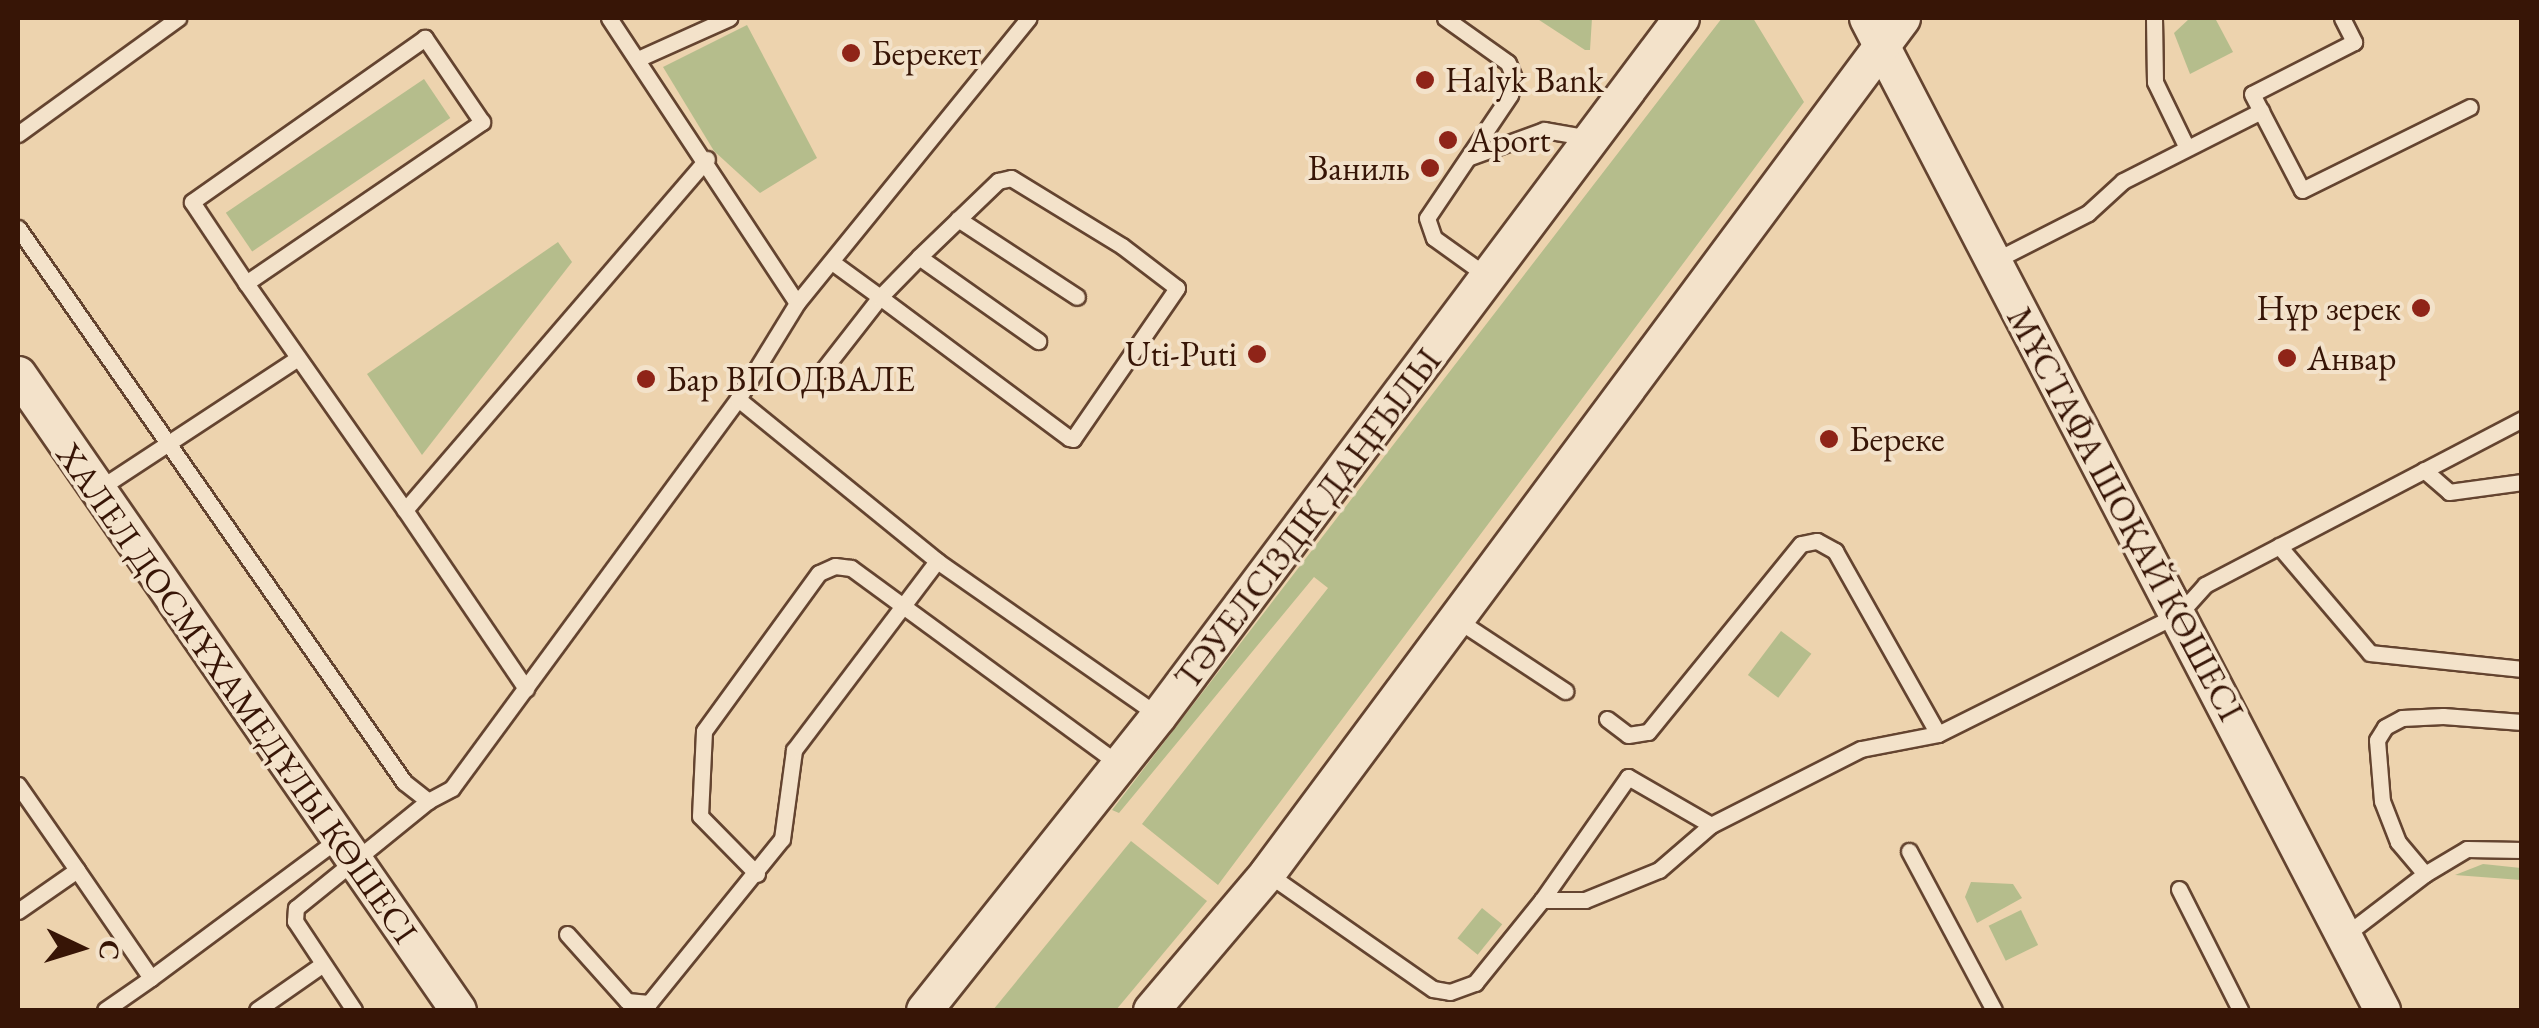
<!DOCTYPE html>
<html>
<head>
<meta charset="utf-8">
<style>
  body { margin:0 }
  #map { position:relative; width:2539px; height:1028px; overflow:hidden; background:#edd3ae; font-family:"EB Garamond",serif }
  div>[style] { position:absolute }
  .green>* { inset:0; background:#b5bd8c; transform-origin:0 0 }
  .roads { filter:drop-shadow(2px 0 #644430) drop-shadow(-2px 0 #644430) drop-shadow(0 2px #644430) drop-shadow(0 -2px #644430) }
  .service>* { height:15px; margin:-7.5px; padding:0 7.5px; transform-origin:7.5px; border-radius:7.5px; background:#f3e2ca }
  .tertiary>* { height:35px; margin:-17.5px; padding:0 17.5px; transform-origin:17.5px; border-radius:17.5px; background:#f3e2ca }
  .dots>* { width:28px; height:28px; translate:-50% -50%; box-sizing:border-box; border:5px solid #f3e2ca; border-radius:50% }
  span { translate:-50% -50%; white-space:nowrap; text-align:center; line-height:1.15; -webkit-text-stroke:8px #f3e2ca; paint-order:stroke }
  .poi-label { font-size:35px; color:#371506 }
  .left { translate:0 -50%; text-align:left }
  .right { translate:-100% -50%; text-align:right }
  .street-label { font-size:35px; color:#371506 }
  .frame { position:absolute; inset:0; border:20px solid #371506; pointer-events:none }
  .north { position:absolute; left:30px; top:898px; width:100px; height:100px; -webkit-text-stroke:8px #f3e2ca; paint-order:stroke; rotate:94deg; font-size:28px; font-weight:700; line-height:40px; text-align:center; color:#371506 }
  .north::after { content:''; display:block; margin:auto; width:35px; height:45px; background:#371506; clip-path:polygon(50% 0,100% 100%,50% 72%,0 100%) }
</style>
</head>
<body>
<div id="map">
  <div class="green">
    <div style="clip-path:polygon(1536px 18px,1592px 18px,1590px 50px,1585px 50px)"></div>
    <div style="clip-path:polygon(1722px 18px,1753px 18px,1804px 102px,1218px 885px,1142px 824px,1328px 588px,1314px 577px,1119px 813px,1112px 810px)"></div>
    <div style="clip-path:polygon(2190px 18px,2215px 18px,2233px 52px,2190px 74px,2174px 33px)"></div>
    <div style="clip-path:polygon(747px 25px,817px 158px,760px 193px,714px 151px,663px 67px)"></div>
    <div style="left:424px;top:79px;width:47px;height:239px;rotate:56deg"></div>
    <div style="clip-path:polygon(558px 242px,572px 262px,422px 455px,367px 374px)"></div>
    <div style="left:1781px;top:631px;width:38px;height:55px;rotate:37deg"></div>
    <div style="clip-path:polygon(1131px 841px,1207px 901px,1116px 1010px,993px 1010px)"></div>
    <div style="clip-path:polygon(2483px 864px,2521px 868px,2521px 880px,2455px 875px)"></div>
    <div style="clip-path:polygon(1971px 882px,2013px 884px,2022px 898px,1977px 923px,1965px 897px)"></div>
    <div style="left:1482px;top:908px;width:26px;height:39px;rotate:39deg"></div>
    <div style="left:2021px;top:910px;width:39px;height:36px;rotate:64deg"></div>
  </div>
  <div class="roads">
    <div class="service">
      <div style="left:609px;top:18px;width:341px;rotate:56.6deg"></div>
      <div style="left:1445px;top:18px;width:77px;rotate:35.5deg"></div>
      <div style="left:1508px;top:63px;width:16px;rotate:68deg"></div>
      <div style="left:1514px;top:78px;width:17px;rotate:103deg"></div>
      <div style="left:1510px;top:95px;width:148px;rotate:124deg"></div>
      <div style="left:1427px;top:218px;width:21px;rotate:71deg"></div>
      <div style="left:1434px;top:238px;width:65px;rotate:35.6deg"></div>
      <div style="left:2154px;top:18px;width:64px;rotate:89.1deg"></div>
      <div style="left:2155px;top:82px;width:73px;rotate:64.1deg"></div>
      <div style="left:2342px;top:18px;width:27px;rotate:63deg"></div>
      <div style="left:2354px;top:42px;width:114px;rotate:153deg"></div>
      <div style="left:2252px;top:94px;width:108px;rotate:62.5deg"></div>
      <div style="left:2302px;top:190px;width:187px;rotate:-26.3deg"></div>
      <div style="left:640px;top:58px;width:98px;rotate:-24.2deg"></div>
      <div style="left:18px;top:134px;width:198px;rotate:-35.9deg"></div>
      <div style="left:1470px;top:157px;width:79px;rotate:-20deg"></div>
      <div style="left:1544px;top:130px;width:47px;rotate:9.9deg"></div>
      <div style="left:958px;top:219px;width:142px;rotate:33.2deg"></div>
      <div style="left:18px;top:228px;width:675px;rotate:55.13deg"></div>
      <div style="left:404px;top:782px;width:31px;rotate:38deg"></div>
      <div style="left:428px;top:801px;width:27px;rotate:-28deg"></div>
      <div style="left:452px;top:788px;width:483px;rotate:-53.7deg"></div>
      <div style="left:738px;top:399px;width:113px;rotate:-58.4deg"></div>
      <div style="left:797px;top:303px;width:367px;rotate:-50.9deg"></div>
      <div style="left:919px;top:257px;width:146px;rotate:35.2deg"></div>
      <div style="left:1992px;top:262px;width:108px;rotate:-27deg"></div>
      <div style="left:2088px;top:213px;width:47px;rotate:-42.4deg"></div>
      <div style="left:2123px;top:181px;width:155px;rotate:-26.9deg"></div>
      <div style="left:246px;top:283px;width:286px;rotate:-34.3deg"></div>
      <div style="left:482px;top:122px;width:102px;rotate:-124.2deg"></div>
      <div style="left:425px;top:38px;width:285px;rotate:144.9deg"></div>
      <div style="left:192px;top:202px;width:97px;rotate:56.3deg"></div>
      <div style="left:246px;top:283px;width:277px;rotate:55deg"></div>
      <div style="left:405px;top:510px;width:216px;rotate:55.9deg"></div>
      <div style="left:823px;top:370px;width:93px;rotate:-52deg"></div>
      <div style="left:880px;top:297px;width:56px;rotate:-45.7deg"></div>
      <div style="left:919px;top:257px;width:110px;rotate:-43.9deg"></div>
      <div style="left:998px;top:181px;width:13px;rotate:-13deg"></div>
      <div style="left:1011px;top:178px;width:130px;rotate:31.5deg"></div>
      <div style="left:1122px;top:246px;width:69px;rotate:37.4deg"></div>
      <div style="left:1177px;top:288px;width:183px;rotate:124.6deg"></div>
      <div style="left:1073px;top:439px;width:4px;rotate:-166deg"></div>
      <div style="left:1069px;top:438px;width:236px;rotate:-143.3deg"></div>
      <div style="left:880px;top:297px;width:59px;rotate:-143.9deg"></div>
      <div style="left:738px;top:399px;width:257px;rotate:39.1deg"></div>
      <div style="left:937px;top:561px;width:269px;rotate:34.9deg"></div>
      <div style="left:2424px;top:470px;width:33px;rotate:41deg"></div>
      <div style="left:2449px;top:492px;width:74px;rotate:-7.8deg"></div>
      <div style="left:97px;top:490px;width:240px;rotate:-33.3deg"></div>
      <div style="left:405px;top:510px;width:463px;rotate:-49.3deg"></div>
      <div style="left:2279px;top:546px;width:140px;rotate:49.6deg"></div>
      <div style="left:2370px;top:653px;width:153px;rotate:6deg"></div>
      <div style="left:1456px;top:619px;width:131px;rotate:33.4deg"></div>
      <div style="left:1607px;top:719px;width:26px;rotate:37deg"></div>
      <div style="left:1628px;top:735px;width:20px;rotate:-9deg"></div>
      <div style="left:1648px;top:732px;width:242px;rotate:-50.9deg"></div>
      <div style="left:1801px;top:544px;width:16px;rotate:-11deg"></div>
      <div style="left:1817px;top:541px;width:21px;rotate:29deg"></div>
      <div style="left:1835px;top:551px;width:210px;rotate:60.6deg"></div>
      <div style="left:1938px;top:734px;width:269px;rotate:-26.5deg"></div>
      <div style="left:2179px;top:614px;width:39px;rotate:-48deg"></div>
      <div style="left:2205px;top:585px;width:358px;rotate:-27.6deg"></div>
      <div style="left:18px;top:785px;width:103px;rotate:55.2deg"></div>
      <div style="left:77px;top:870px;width:72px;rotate:145.2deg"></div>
      <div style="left:1909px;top:851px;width:180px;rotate:61.9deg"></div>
      <div style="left:77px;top:870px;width:131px;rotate:55.6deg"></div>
      <div style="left:151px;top:978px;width:232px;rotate:-36.6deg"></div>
      <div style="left:757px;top:874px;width:81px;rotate:-134.5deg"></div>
      <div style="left:700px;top:816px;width:85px;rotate:-87.3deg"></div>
      <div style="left:704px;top:731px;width:195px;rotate:-54deg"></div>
      <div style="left:819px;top:573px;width:17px;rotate:-24deg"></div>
      <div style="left:835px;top:566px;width:16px;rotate:7deg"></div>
      <div style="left:851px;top:568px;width:333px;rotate:36.2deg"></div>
      <div style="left:1268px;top:874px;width:201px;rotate:34.9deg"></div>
      <div style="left:1433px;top:989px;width:17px;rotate:10deg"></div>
      <div style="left:1450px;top:992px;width:27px;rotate:-20deg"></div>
      <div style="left:1475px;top:983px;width:107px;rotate:-51.1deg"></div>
      <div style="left:1542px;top:900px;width:43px"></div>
      <div style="left:1585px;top:900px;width:80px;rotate:-22.1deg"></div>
      <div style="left:1659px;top:870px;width:69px;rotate:-40.9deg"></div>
      <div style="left:1711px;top:825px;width:168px;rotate:-26.9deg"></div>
      <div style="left:1861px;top:749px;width:78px;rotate:-11deg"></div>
      <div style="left:2425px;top:874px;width:49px;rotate:-30.8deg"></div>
      <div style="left:2467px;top:849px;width:55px;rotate:1deg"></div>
      <div style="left:2179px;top:889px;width:136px;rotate:63.2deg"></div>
      <div style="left:1542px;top:900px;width:150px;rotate:-55deg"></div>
      <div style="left:1628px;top:777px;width:96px;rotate:30deg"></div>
      <div style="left:567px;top:934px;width:90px;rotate:48.2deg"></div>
      <div style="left:627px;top:1001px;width:22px;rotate:5deg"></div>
      <div style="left:649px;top:1003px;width:211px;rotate:-51deg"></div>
      <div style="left:782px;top:839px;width:90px;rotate:-82.3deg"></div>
      <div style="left:794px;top:750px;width:237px;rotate:-52.9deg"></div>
      <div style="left:2344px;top:936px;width:102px;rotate:-37.4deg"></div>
      <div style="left:2425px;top:874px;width:42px;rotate:-130.2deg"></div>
      <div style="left:2398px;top:842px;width:44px;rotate:-111.3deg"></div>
      <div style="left:2382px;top:801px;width:61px;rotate:-94.7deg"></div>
      <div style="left:2377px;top:740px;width:15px;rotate:-58deg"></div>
      <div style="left:2385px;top:727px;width:19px;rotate:-28deg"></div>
      <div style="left:2402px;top:718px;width:41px;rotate:-2.8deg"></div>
      <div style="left:2443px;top:716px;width:79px;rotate:4.3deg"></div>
      <div style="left:105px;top:1010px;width:56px;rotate:-34.8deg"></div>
      <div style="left:257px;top:1010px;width:80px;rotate:-34.9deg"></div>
      <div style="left:354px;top:1010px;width:107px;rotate:-123.5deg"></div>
      <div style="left:295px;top:921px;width:13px;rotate:-86deg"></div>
      <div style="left:296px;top:908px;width:170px;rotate:-39deg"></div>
    </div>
    <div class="tertiary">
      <div style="left:1867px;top:18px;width:1118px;rotate:62.56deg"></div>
      <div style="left:18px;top:374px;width:773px;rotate:55.32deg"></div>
      <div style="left:924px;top:1010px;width:376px;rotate:-51.5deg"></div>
      <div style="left:1158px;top:716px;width:872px;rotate:-53.16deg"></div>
      <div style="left:1151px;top:1010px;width:180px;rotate:-49.7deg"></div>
      <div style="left:1267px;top:873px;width:1065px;rotate:-53.4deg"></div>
    </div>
  </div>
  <div class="dots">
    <div style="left:851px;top:53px;background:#8f2418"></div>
    <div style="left:1425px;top:80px;background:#8f2418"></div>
    <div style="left:1448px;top:140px;background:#8f2418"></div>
    <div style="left:1430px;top:168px;background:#8f2418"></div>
    <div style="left:2421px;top:308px;background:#8f2418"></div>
    <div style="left:1257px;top:354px;background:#8f2418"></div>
    <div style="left:2287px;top:358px;background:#8f2418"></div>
    <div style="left:646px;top:379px;background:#8f2418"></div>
    <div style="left:1829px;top:439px;background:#8f2418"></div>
  </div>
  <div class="poi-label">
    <span class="left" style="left:871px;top:53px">Берекет</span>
    <span class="left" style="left:1445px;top:80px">Halyk Bank</span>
    <span class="left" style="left:1468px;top:140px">Aport</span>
    <span class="right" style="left:1410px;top:168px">Ваниль</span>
    <span class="right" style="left:2401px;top:308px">Нұр зерек</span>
    <span class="right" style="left:1237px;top:354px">Uti-Puti</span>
    <span class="left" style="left:2307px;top:358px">Анвар</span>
    <span class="left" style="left:666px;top:379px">Бар ВПОДВАЛЕ</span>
    <span class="left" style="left:1849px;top:439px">Береке</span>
  </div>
  <div class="street-label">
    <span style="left:2125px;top:514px;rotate:62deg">МҰСТАФА ШОҚАЙ КӨШЕСІ</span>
    <span style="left:1308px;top:519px;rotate:-53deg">ТӘУЕЛСІЗДІК ДАҢҒЫЛЫ</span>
    <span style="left:237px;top:693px;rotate:55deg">ХАЛЕЛ ДОСМҰХАМЕДҰЛЫ КӨШЕСІ</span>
  </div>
  <div class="frame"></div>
  <div class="north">С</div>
</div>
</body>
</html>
